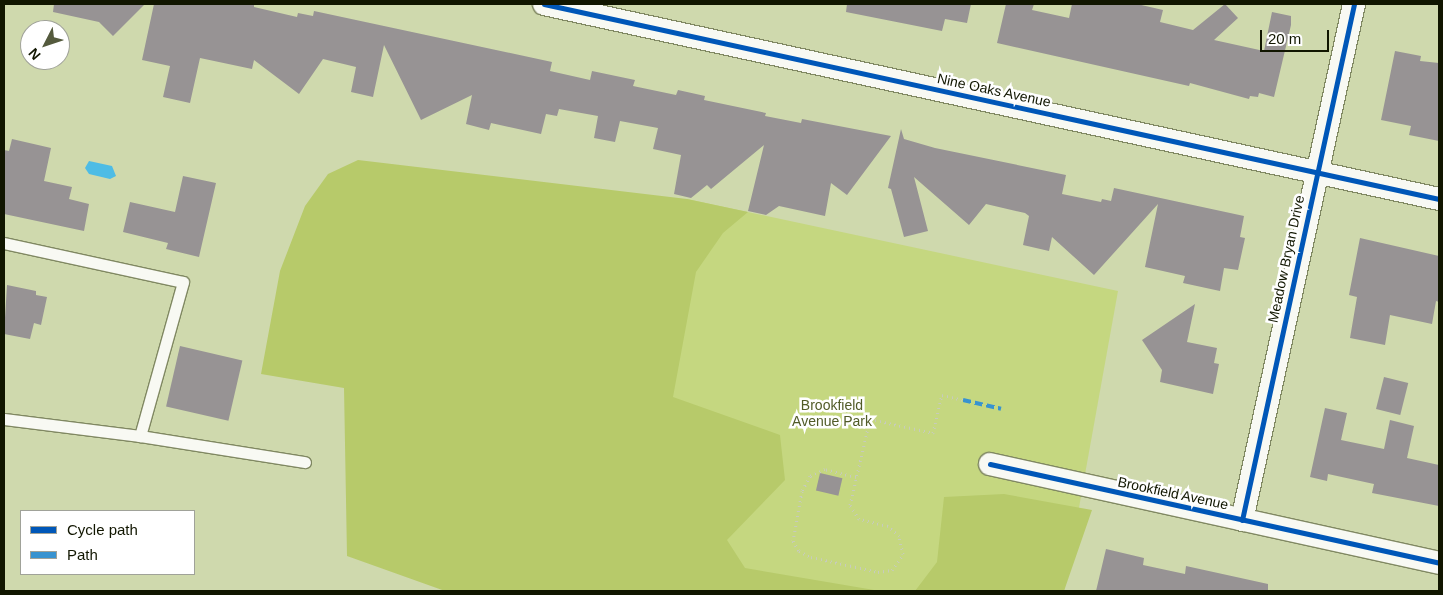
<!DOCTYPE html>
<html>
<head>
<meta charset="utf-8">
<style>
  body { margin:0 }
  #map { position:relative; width:1443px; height:595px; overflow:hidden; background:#cfd9ad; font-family:Helvetica,sans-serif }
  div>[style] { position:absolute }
  .green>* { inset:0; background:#c5d780 }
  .forest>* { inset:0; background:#b7ca6a }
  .water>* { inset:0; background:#4ebce5 }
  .building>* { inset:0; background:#979394; transform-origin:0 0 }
  .path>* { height:3px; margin-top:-1.5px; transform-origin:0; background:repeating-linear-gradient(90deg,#c7cbbd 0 1px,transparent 0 5px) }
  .roads { filter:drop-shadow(1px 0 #808862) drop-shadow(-1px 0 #808862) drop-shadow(0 1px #808862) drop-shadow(0 -1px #808862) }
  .service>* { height:11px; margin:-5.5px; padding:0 5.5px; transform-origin:5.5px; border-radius:5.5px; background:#f8f9f3 }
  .minor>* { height:22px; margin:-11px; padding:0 11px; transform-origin:11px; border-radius:11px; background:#f8f9f3 }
  .quiet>* { height:4px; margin-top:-2px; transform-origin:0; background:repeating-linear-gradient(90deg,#3893d0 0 8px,transparent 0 12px) }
  .cycleway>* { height:5px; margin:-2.5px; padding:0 2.5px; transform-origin:2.5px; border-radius:2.5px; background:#0057b8 }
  span { translate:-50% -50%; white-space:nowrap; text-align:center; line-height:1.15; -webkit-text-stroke:5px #fff; paint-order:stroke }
  .street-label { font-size:14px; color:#111600 }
  .park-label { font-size:14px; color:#515b28 }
  .frame { position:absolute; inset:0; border:5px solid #111600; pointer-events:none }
  .legend { position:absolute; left:20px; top:510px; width:175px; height:65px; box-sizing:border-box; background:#fff; border:1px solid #a0a299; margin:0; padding:6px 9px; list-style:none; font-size:15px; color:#111600 }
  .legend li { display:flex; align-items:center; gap:10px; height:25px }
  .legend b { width:25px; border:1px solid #a0a299 }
  .north { position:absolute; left:20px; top:20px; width:50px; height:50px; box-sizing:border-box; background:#fff; border:1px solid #a0a299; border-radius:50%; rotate:229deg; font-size:14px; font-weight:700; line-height:20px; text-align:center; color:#111600 }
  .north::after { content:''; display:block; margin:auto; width:18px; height:22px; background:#545a3d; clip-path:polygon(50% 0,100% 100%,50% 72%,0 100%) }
  .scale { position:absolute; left:1260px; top:30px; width:69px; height:22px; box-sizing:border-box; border:2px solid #111600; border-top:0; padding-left:6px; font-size:15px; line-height:18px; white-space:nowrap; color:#111600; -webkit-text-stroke:4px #fff; paint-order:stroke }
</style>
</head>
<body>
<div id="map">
  <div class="green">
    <div style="clip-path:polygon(687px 199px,1118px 291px,1064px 591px,742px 591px,620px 565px)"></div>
  </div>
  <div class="forest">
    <div style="clip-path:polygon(358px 160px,687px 199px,748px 212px,723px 233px,696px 272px,673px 397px,780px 435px,785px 480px,727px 540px,745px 568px,880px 591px,445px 591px,347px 556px,344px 388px,261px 374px,280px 271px,305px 206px,328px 174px)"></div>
    <div style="clip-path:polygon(1004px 494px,1092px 510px,1064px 591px,915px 591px,937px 562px,944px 497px)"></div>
  </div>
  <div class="water">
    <div style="clip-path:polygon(89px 161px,112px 166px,116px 176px,110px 179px,89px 174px,85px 168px)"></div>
  </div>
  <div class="building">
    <div style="clip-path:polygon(54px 4px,145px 4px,113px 36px,99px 22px,53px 12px)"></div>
    <div style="clip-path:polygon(154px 4px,254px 4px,254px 7px,297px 17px,298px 13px,313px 16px,314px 11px,552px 62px,550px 71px,590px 80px,592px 71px,635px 80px,633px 86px,676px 95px,678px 90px,705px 96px,704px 100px,766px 113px,765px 116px,801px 123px,802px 119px,891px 136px,847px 195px,831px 183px,825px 216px,779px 206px,766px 215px,748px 211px,764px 145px,711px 189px,707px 185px,691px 198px,674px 194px,681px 155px,653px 149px,658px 128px,620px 121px,615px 142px,594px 138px,598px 116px,559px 109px,557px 116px,546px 114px,541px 134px,491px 123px,489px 130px,466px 124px,472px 95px,421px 120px,384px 45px,373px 97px,351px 92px,356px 67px,323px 59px,299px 94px,254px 60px,252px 69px,200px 58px,190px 103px,163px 97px,170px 66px,142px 60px)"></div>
    <div style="clip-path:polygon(847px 4px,971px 4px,967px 23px,945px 19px,942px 31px,846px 12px)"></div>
    <div style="clip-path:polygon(1006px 4px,1034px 4px,1032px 10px,1069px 18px,1072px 4px,1137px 4px,1163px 10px,1160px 22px,1193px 30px,1225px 4px,1238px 18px,1214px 40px,1264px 51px,1272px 12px,1291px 16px,1291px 25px,1274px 97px,1259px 93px,1258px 97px,1250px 96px,1249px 99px,1190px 83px,1189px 86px,997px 43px)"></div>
    <div style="clip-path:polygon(1395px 51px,1421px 56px,1420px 61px,1439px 63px,1439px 141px,1409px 135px,1411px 126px,1381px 120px)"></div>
    <div style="clip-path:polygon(901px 129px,904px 139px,935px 148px,1066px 175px,1062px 194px,1101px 202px,1102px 199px,1111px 201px,1114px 188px,1244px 216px,1240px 237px,1245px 238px,1238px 270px,1224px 268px,1220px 291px,1183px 283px,1185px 276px,1145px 267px,1158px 204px,1094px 275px,1052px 237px,1049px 251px,1023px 245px,1029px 216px,1025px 213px,986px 204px,969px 225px,914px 177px,928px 231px,904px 237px,891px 189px,888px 188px)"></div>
    <div style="clip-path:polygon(12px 139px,51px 148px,44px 181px,72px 187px,69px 199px,89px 204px,84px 231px,4px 214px,4px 150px,9px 151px)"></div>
    <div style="clip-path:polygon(183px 176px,216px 183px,199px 257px,166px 249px,168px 243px,123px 232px,130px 202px,175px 212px)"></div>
    <div style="clip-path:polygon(1360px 238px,1439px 256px,1439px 302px,1436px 301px,1432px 324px,1390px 315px,1385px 345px,1350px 338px,1357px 297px,1349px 295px)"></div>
    <div style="clip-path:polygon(7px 285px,36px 291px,36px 295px,47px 297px,41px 325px,34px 323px,30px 339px,4px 334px)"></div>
    <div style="clip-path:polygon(1195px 304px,1187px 342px,1217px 348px,1214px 363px,1219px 364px,1213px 394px,1160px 382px,1162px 370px,1142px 340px)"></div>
    <div style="left:180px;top:346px;width:64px;height:62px;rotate:13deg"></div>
    <div style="left:1384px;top:377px;width:25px;height:33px;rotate:14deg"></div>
    <div style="clip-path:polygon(1325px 408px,1347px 413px,1341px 440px,1384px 449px,1390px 420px,1414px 426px,1407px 458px,1439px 465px,1439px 506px,1372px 493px,1374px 484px,1328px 474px,1327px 481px,1310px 477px)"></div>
    <div style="left:820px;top:473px;width:23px;height:18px;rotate:13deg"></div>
    <div style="clip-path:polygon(1106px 549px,1144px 558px,1143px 565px,1185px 574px,1186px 566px,1268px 584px,1268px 591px,1096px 591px)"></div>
  </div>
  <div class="path">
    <div style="left:856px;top:477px;width:32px;rotate:-166deg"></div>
    <div style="left:825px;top:469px;width:17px;rotate:155deg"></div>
    <div style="left:810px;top:476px;width:17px;rotate:118deg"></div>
    <div style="left:802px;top:491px;width:51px;rotate:100.2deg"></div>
    <div style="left:793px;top:541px;width:12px;rotate:59deg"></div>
    <div style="left:799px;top:551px;width:13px;rotate:27deg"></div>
    <div style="left:811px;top:557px;width:69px;rotate:12.6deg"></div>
    <div style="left:878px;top:572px;width:14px;rotate:-8deg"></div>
    <div style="left:892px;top:570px;width:19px;rotate:-55deg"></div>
    <div style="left:903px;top:554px;width:18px;rotate:-103deg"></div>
    <div style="left:899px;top:536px;width:15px;rotate:-138deg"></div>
    <div style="left:888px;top:526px;width:30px;rotate:-166deg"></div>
    <div style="left:859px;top:519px;width:17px;rotate:-123deg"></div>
    <div style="left:850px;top:505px;width:88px;rotate:-76.9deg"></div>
    <div style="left:870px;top:419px;width:65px;rotate:12.5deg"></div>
    <div style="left:933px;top:433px;width:39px;rotate:-77deg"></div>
    <div style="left:942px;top:395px;width:22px;rotate:13deg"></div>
  </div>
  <div class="roads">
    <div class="service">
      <div style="left:4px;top:243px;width:183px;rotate:12.3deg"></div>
      <div style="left:183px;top:282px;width:160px;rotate:105.6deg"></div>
      <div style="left:140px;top:436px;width:137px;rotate:-172.9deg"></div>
      <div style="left:140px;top:436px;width:167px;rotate:9deg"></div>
    </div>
    <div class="minor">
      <div style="left:544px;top:4px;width:916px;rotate:12.29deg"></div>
      <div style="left:990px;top:464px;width:460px;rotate:12.4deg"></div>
      <div style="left:1242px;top:520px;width:528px;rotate:-77.75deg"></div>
    </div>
  </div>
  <div class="quiet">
    <div style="left:963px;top:400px;width:39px;rotate:13deg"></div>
  </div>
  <div class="cycleway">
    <div style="left:544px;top:4px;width:916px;rotate:12.29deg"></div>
    <div style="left:990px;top:464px;width:460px;rotate:12.4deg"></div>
    <div style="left:1242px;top:520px;width:528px;rotate:-77.75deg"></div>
  </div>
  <div class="street-label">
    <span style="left:994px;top:90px;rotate:12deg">Nine Oaks Avenue</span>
    <span style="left:1286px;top:259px;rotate:-78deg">Meadow Bryan Drive</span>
    <span style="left:1173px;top:493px;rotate:12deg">Brookfield Avenue</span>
  </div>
  <div class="park-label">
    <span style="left:832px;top:413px">Brookfield<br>Avenue Park</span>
  </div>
  <div class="frame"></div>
  <ul class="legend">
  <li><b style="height:6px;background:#0057b8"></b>Cycle path</li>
  <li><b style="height:6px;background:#3893d0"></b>Path</li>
  </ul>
  <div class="north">N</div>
  <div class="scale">20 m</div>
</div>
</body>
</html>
